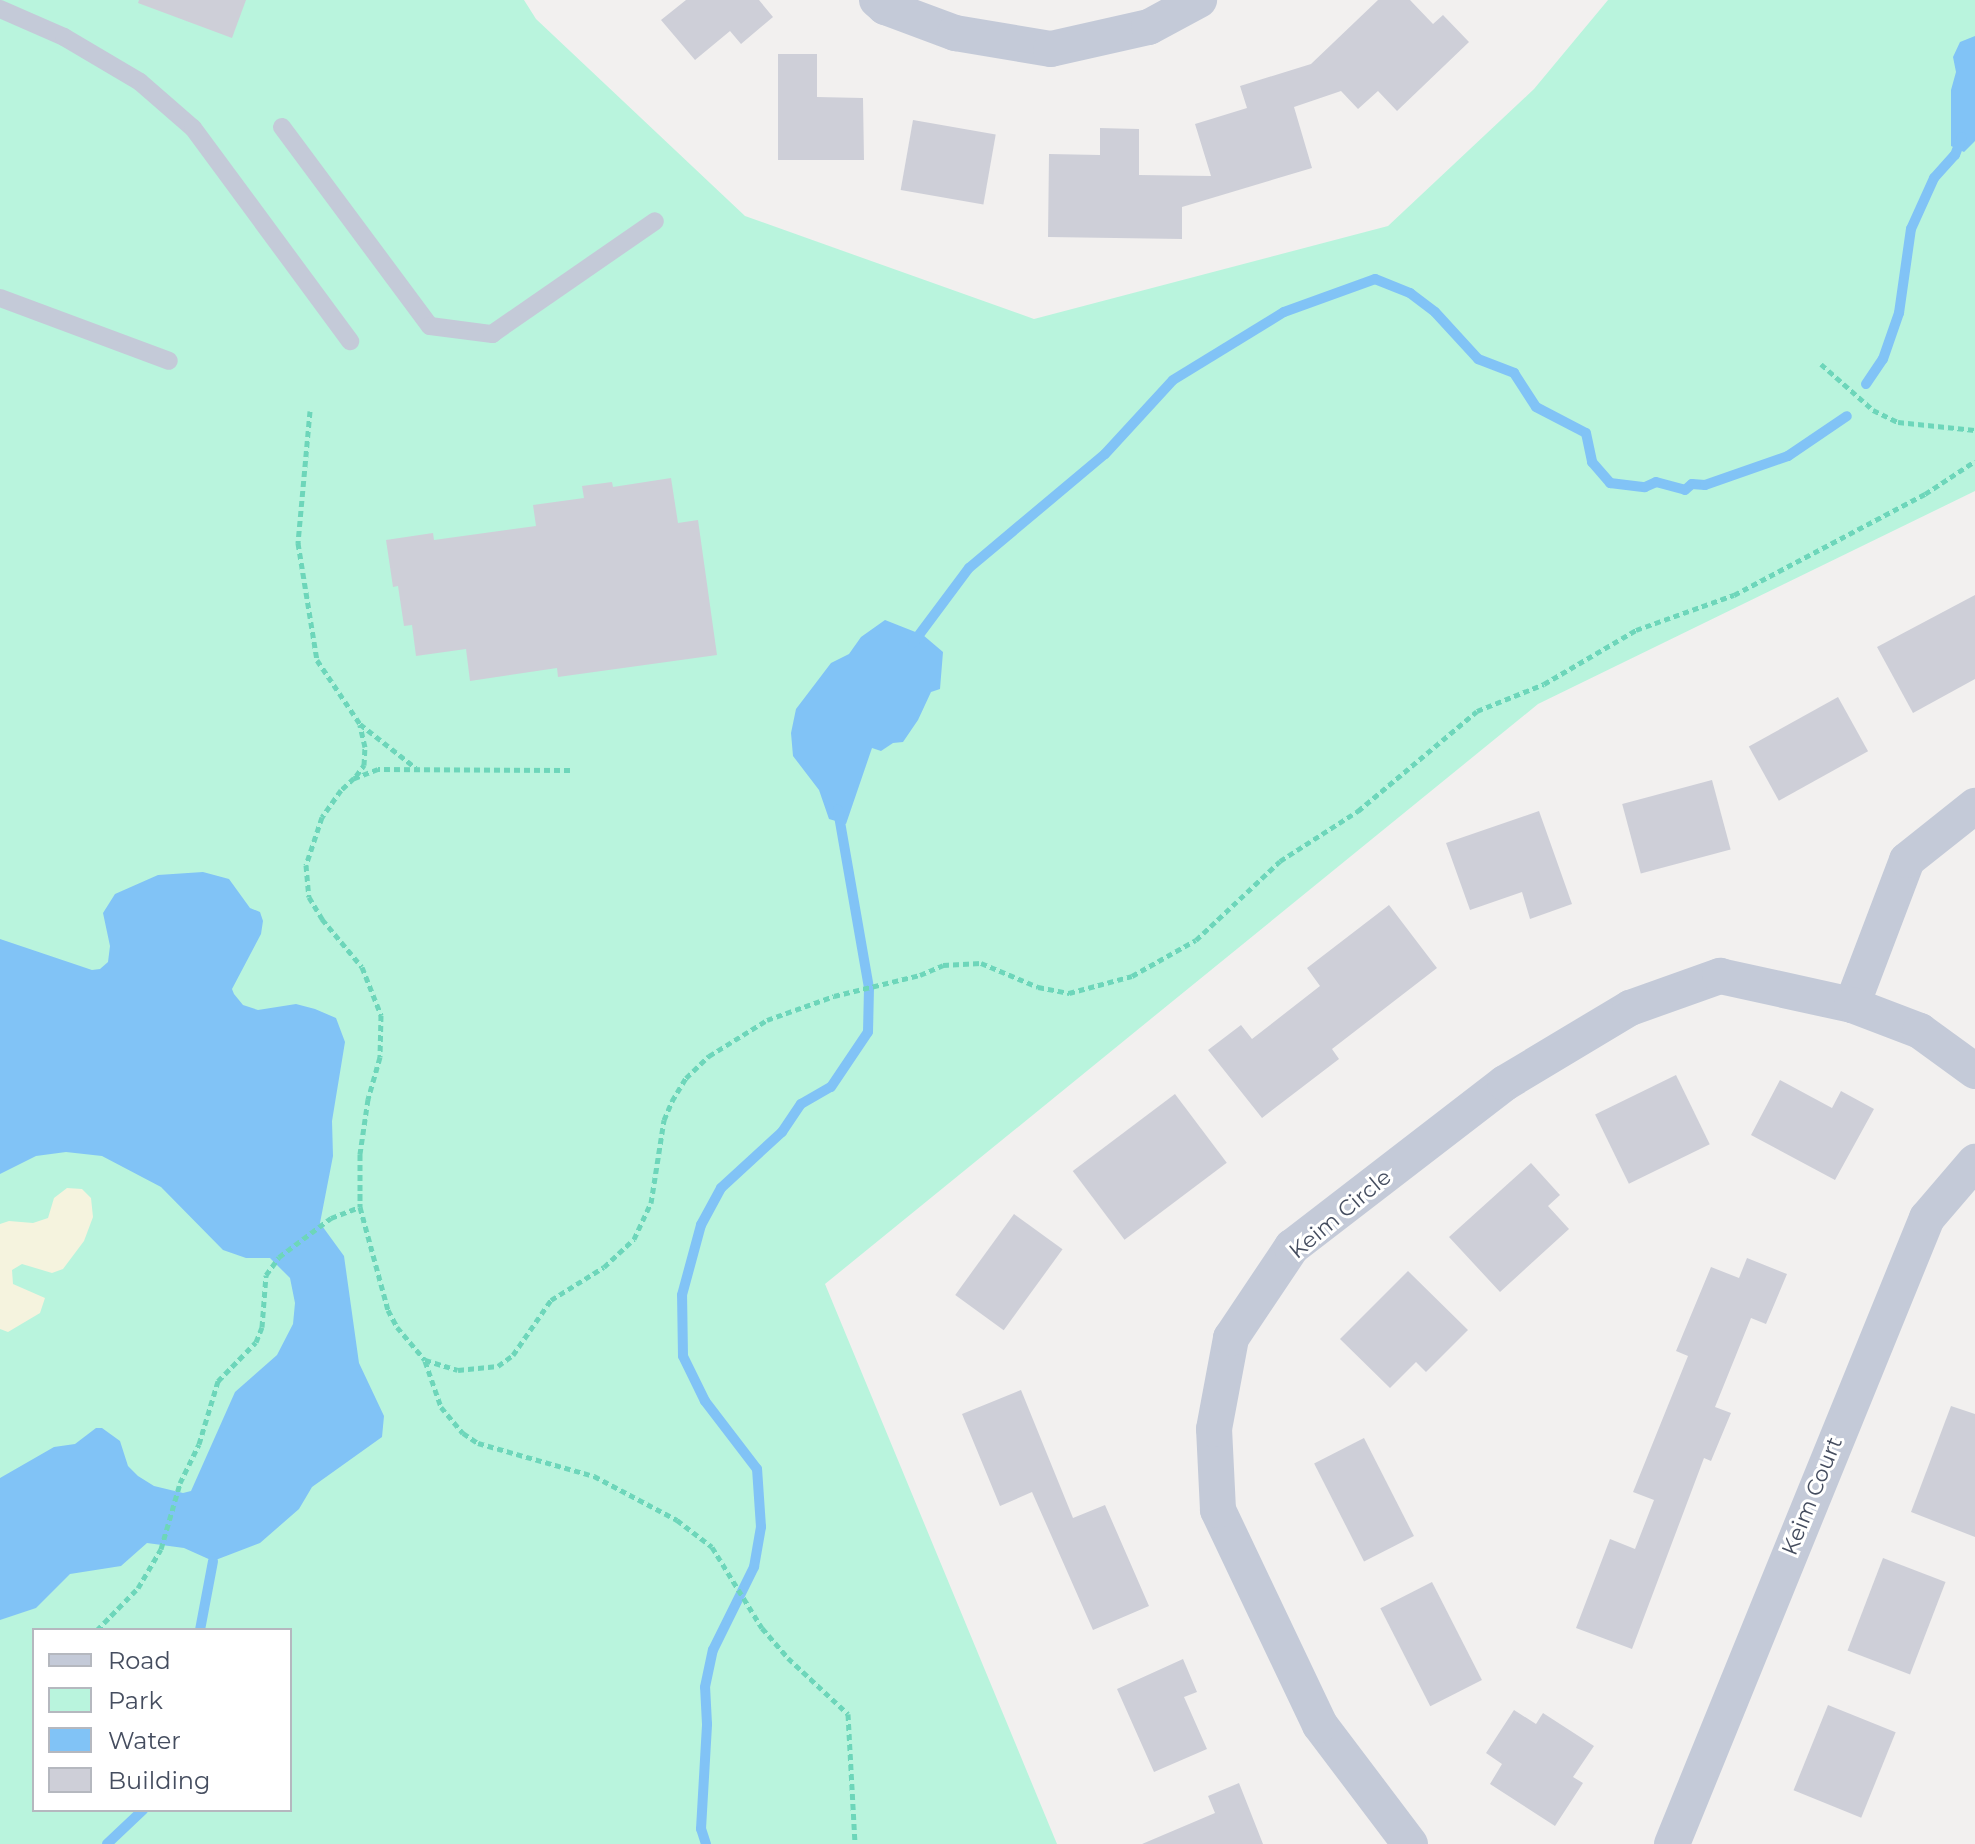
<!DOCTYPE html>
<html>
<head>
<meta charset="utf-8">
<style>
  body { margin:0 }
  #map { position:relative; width:1975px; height:1844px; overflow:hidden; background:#f2f0ef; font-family:Montserrat,sans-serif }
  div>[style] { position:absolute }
  .green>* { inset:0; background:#b9f4dd }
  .sand>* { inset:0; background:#f5f3de }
  .water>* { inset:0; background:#81c3f6 }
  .stream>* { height:10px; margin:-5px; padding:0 5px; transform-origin:5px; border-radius:5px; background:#81c3f6 }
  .building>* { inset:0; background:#cecfd8; transform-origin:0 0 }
  .path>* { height:5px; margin-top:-2.5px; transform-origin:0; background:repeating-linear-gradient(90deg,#6dd6ba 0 6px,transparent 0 10px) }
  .lane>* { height:18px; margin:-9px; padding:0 9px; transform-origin:9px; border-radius:9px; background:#c4cad8 }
  .street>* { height:36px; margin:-18px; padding:0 18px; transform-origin:18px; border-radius:18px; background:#c4cad8 }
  span { translate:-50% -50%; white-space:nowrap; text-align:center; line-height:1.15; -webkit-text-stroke:6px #fff; paint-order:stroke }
  .street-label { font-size:22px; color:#454d5f }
  .legend { position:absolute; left:32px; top:1628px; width:260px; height:184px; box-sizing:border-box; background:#fff; border:2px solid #b5b8bf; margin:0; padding:10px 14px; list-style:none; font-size:24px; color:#454d5f }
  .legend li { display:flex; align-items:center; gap:16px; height:40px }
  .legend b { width:40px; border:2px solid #b5b8bf }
</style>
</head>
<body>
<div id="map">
  <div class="green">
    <div style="clip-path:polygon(evenodd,0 0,524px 0,536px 19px,745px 216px,1034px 319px,1388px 226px,1534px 89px,1608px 0,1975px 0,1975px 491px,1538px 704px,825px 1284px,1057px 1844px,0 1844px,0 0,34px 1630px,290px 1630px,290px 1810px,34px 1810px,34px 1630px)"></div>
  </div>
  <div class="sand">
    <div style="clip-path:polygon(67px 1188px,82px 1189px,91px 1198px,93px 1217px,84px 1241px,63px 1269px,52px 1273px,22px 1264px,12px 1270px,13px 1284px,45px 1298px,40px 1313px,8px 1332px,0 1329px,0 1224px,9px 1221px,33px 1223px,48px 1218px,54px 1198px)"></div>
  </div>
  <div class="water">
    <div style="clip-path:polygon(1975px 36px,1975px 141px,1964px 152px,1951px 146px,1951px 90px,1956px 72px,1953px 57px,1960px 42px)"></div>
    <div style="clip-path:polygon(885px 620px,923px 635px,943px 652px,940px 689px,931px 692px,918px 720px,903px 742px,893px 743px,881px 751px,872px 748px,846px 824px,829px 819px,819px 790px,793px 756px,791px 733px,796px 709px,831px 663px,849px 654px,861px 637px)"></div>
    <div style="clip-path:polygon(203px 872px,229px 879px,250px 908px,260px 912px,263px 921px,261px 934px,232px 989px,234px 994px,243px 1005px,258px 1010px,296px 1004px,315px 1009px,336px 1018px,345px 1042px,332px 1121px,333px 1156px,320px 1223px,344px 1256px,359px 1363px,384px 1416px,382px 1437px,312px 1487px,299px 1509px,260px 1543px,213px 1561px,184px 1548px,147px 1543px,121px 1566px,70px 1574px,36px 1608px,0 1620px,0 1478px,54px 1447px,75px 1444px,96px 1428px,102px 1428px,120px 1441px,128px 1466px,138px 1476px,154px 1486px,183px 1493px,191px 1491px,235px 1392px,277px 1355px,293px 1324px,295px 1303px,290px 1278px,270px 1258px,246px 1258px,223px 1250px,161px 1187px,102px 1156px,66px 1152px,36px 1156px,0 1174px,0 939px,92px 970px,100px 969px,108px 962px,110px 946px,103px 913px,115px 894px,158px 875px)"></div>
  </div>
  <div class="stream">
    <div style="left:1866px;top:384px;width:30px;rotate:-56deg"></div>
    <div style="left:1883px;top:359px;width:49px;rotate:-70.8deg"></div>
    <div style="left:1899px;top:313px;width:85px;rotate:-81.9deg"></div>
    <div style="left:1911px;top:229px;width:56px;rotate:-65.7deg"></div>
    <div style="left:1934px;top:178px;width:31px;rotate:-48deg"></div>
    <div style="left:1955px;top:155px;width:19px;rotate:-69deg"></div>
    <div style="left:913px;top:643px;width:94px;rotate:-53.3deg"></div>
    <div style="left:969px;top:568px;width:177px;rotate:-40deg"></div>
    <div style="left:1105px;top:454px;width:100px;rotate:-47.4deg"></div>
    <div style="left:1173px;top:380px;width:130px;rotate:-31.5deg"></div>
    <div style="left:1284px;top:312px;width:97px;rotate:-19.9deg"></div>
    <div style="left:1375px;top:279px;width:38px;rotate:22deg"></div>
    <div style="left:1410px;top:293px;width:31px;rotate:37deg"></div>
    <div style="left:1435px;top:312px;width:64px;rotate:47.5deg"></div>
    <div style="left:1478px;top:359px;width:39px;rotate:21deg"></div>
    <div style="left:1514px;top:373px;width:40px;rotate:57.1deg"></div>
    <div style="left:1536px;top:407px;width:56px;rotate:27.5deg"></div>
    <div style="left:1586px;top:433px;width:30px;rotate:78deg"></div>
    <div style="left:1592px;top:462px;width:28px;rotate:49deg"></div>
    <div style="left:1610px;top:483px;width:35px;rotate:7deg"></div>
    <div style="left:1645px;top:487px;width:12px;rotate:-24deg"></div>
    <div style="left:1656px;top:482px;width:30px;rotate:15deg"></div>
    <div style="left:1685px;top:490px;width:9px;rotate:-41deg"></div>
    <div style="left:1692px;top:484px;width:13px;rotate:4deg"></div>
    <div style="left:1705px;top:485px;width:88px;rotate:-19.3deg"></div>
    <div style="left:1788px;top:456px;width:71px;rotate:-34.1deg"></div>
    <div style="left:200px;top:1630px;width:70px;rotate:-79.3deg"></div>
    <div style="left:107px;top:1844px;width:50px;rotate:-43.4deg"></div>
    <div style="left:706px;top:1844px;width:16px;rotate:-108deg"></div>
    <div style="left:701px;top:1829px;width:105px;rotate:-86.7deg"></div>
    <div style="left:707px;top:1724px;width:37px;rotate:-93deg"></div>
    <div style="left:705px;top:1687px;width:38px;rotate:-78deg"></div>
    <div style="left:713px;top:1650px;width:93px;rotate:-63.7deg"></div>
    <div style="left:754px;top:1567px;width:41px;rotate:-80.1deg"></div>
    <div style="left:761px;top:1527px;width:58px;rotate:-93.9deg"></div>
    <div style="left:757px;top:1469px;width:86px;rotate:-127.4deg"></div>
    <div style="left:705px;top:1401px;width:50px;rotate:-116.1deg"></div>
    <div style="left:683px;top:1356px;width:61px;rotate:-90.9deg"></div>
    <div style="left:682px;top:1295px;width:73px;rotate:-74.8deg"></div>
    <div style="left:701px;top:1225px;width:42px;rotate:-61.6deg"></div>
    <div style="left:721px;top:1188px;width:83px;rotate:-42.6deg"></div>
    <div style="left:782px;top:1132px;width:34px;rotate:-56deg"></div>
    <div style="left:801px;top:1104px;width:34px;rotate:-30deg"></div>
    <div style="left:831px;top:1087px;width:66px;rotate:-56.1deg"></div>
    <div style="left:868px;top:1032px;width:44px;rotate:-88.7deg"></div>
    <div style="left:869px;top:988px;width:181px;rotate:-99.9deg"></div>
  </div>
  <div class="building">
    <div style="clip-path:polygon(139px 0,246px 0,232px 38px,138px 3px)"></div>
    <div style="clip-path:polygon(686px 0,759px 0,773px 17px,741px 44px,730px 31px,695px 60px,661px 20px)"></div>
    <div style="clip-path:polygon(1378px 0,1410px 0,1433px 24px,1443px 15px,1469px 42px,1397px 111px,1378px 91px,1358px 109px,1341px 91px,1294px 107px,1312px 168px,1182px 207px,1182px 239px,1048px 237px,1049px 154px,1100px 155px,1100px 128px,1139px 129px,1139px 175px,1211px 176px,1195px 124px,1247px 108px,1240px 86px,1311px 64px)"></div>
    <div style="clip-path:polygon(778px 54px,817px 54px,817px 97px,863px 98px,864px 160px,778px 160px)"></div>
    <div style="left:913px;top:120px;width:84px;height:71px;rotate:10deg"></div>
    <div style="clip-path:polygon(671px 478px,678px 523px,698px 520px,717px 655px,558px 677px,557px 668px,470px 681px,466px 649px,416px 656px,412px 625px,404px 626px,398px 586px,393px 587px,386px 540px,433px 533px,434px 540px,536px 526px,533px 505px,584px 498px,582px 486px,612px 482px,613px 487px)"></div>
    <div style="clip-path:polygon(1975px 595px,1975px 679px,1913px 713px,1877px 647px)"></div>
    <div style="left:1838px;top:697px;width:62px;height:102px;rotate:61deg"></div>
    <div style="left:1712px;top:780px;width:72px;height:93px;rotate:75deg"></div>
    <div style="clip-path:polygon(1539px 811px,1572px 904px,1530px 919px,1522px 892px,1470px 910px,1446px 843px)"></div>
    <div style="clip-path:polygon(1389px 905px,1437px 968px,1332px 1049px,1339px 1059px,1262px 1118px,1208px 1050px,1241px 1025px,1252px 1039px,1320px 986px,1307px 968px)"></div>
    <div style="left:1676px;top:1075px;width:77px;height:90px;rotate:64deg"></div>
    <div style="clip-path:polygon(1780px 1080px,1832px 1108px,1841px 1091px,1874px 1109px,1835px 1180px,1751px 1135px)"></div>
    <div style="left:1175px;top:1094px;width:86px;height:128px;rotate:53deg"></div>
    <div style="clip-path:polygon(1531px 1163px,1560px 1195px,1548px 1206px,1569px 1229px,1500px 1292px,1449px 1237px)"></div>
    <div style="left:1014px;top:1214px;width:60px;height:100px;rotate:36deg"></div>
    <div style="clip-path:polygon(1747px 1258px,1787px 1274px,1766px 1324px,1751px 1318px,1715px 1407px,1731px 1413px,1711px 1461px,1704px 1458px,1632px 1649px,1576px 1628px,1610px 1539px,1635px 1549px,1654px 1500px,1633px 1492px,1688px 1356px,1676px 1351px,1711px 1267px,1739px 1278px)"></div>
    <div style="clip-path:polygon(1408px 1271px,1468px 1330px,1426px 1372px,1416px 1362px,1390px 1388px,1340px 1339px)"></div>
    <div style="clip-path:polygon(1021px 1390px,1073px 1518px,1105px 1505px,1149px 1606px,1093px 1630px,1032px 1492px,1000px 1506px,962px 1414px)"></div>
    <div style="clip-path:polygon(1951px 1406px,1975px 1414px,1975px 1537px,1911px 1512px)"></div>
    <div style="left:1364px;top:1438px;width:110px;height:56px;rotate:63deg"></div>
    <div style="left:1883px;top:1558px;width:67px;height:99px;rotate:21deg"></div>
    <div style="left:1432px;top:1582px;width:110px;height:58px;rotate:63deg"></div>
    <div style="clip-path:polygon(1183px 1659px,1197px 1692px,1184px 1697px,1207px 1749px,1154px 1772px,1117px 1689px)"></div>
    <div style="left:1828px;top:1705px;width:73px;height:92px;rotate:22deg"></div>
    <div style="clip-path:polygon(1514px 1710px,1536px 1724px,1543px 1713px,1594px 1746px,1573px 1777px,1583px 1783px,1555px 1826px,1490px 1784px,1502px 1764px,1486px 1753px)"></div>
    <div style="clip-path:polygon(1239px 1783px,1263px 1844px,1142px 1844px,1215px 1813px,1208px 1796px)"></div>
  </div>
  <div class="path">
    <div style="left:1821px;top:364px;width:69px;rotate:41.5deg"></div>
    <div style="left:1873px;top:410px;width:28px;rotate:26deg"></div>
    <div style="left:1898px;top:422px;width:77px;rotate:5.9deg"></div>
    <div style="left:310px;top:411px;width:133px;rotate:95.2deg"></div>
    <div style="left:298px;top:543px;width:119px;rotate:80.8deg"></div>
    <div style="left:317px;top:660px;width:77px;rotate:56.1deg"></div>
    <div style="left:360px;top:724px;width:71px;rotate:38.2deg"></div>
    <div style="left:570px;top:770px;width:192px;rotate:-179.7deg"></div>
    <div style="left:378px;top:769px;width:26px;rotate:159deg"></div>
    <div style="left:354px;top:778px;width:18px;rotate:137deg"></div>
    <div style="left:341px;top:790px;width:33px;rotate:125deg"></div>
    <div style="left:322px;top:817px;width:51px;rotate:108.4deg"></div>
    <div style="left:306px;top:865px;width:32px;rotate:85deg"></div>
    <div style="left:309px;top:897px;width:26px;rotate:59deg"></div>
    <div style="left:322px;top:919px;width:62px;rotate:50.2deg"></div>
    <div style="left:362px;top:967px;width:52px;rotate:68.4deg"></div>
    <div style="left:381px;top:1015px;width:42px;rotate:91.4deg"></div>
    <div style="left:380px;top:1057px;width:44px;rotate:105.9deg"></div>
    <div style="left:368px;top:1099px;width:56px;rotate:98.3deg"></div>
    <div style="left:360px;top:1154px;width:53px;rotate:90deg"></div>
    <div style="left:360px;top:1207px;width:107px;rotate:74.8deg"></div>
    <div style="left:388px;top:1310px;width:19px;rotate:62deg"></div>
    <div style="left:397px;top:1327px;width:43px;rotate:49.7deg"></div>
    <div style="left:425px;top:1360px;width:34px;rotate:17deg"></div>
    <div style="left:458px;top:1370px;width:40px;rotate:-5.7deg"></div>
    <div style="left:498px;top:1366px;width:19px;rotate:-36deg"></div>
    <div style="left:513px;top:1355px;width:67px;rotate:-55.4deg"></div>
    <div style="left:551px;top:1300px;width:62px;rotate:-31.9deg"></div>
    <div style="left:604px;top:1267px;width:41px;rotate:-43deg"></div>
    <div style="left:634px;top:1239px;width:40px;rotate:-65deg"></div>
    <div style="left:651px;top:1203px;width:84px;rotate:-81.1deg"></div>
    <div style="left:664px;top:1120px;width:21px;rotate:-67deg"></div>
    <div style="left:672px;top:1101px;width:27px;rotate:-59deg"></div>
    <div style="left:686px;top:1078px;width:32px;rotate:-44deg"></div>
    <div style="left:709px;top:1056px;width:68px;rotate:-31.8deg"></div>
    <div style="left:767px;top:1020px;width:71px;rotate:-19.7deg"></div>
    <div style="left:834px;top:996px;width:89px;rotate:-13.7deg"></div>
    <div style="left:920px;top:975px;width:25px;rotate:-23deg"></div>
    <div style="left:943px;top:965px;width:38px;rotate:-3deg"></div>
    <div style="left:981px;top:963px;width:62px;rotate:22.8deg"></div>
    <div style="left:1038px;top:987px;width:32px;rotate:11deg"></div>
    <div style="left:1069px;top:993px;width:65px;rotate:-15.1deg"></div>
    <div style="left:1132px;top:976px;width:73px;rotate:-29.4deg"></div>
    <div style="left:1196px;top:940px;width:115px;rotate:-43.2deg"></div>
    <div style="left:1280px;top:861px;width:93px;rotate:-32.7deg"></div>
    <div style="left:1358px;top:811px;width:155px;rotate:-40deg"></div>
    <div style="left:1477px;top:711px;width:72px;rotate:-21.9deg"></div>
    <div style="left:1544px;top:684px;width:107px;rotate:-30.4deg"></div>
    <div style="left:1636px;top:630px;width:104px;rotate:-19.7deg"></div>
    <div style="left:1734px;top:595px;width:216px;rotate:-27.9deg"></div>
    <div style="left:1925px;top:494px;width:60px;rotate:-33.4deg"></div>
    <div style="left:356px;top:776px;width:14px;rotate:-54deg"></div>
    <div style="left:364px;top:765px;width:18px;rotate:-87deg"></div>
    <div style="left:365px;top:747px;width:23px;rotate:-103deg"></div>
    <div style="left:425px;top:1361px;width:49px;rotate:70.8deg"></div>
    <div style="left:441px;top:1407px;width:34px;rotate:50deg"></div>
    <div style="left:463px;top:1433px;width:18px;rotate:34deg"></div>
    <div style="left:478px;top:1443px;width:121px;rotate:15.9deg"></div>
    <div style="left:594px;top:1476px;width:94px;rotate:27.9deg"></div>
    <div style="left:677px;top:1520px;width:44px;rotate:37.6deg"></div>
    <div style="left:712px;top:1547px;width:95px;rotate:58.3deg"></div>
    <div style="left:762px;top:1628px;width:40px;rotate:49deg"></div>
    <div style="left:788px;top:1658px;width:82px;rotate:43deg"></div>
    <div style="left:848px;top:1714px;width:130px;rotate:86.9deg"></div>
    <div style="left:97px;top:1630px;width:59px;rotate:-45.7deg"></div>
    <div style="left:138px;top:1588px;width:45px;rotate:-59.5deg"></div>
    <div style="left:161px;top:1549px;width:69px;rotate:-73.9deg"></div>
    <div style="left:180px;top:1483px;width:43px;rotate:-64deg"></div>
    <div style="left:199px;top:1444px;width:66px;rotate:-73.2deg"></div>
    <div style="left:218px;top:1381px;width:54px;rotate:-45.7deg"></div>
    <div style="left:256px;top:1342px;width:16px;rotate:-68deg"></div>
    <div style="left:262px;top:1327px;width:52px;rotate:-85.6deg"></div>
    <div style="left:266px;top:1275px;width:22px;rotate:-54deg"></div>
    <div style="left:279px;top:1257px;width:65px;rotate:-36.9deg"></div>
    <div style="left:331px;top:1218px;width:31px;rotate:-21deg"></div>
  </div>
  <div class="lane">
    <div style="left:0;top:9px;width:70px;rotate:23.6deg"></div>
    <div style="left:64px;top:37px;width:88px;rotate:30.6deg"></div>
    <div style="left:140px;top:82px;width:70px;rotate:41deg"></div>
    <div style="left:193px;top:128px;width:265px;rotate:53.6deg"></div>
    <div style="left:282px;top:127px;width:248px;rotate:53.4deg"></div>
    <div style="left:430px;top:326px;width:63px;rotate:7.4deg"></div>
    <div style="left:492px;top:334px;width:198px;rotate:-34.7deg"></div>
    <div style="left:0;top:298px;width:180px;rotate:20.4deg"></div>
  </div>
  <div class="street">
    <div style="left:877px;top:0;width:11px;rotate:41deg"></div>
    <div style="left:885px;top:7px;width:75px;rotate:20.4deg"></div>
    <div style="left:955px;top:33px;width:97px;rotate:9.5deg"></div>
    <div style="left:1051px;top:49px;width:100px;rotate:-12.7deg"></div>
    <div style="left:1149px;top:27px;width:57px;rotate:-28.4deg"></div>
    <div style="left:1852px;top:1005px;width:155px;rotate:-69.2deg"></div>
    <div style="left:1907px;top:860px;width:87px;rotate:-38.5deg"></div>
    <div style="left:1410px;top:1844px;width:149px;rotate:-127.1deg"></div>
    <div style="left:1320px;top:1725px;width:238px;rotate:-115.4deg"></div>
    <div style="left:1218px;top:1510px;width:81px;rotate:-92.8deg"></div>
    <div style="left:1214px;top:1429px;width:93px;rotate:-79.4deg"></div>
    <div style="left:1231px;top:1338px;width:110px;rotate:-56.2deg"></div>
    <div style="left:1292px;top:1247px;width:269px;rotate:-37.6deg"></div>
    <div style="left:1505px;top:1083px;width:146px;rotate:-31deg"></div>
    <div style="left:1630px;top:1008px;width:96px;rotate:-19.6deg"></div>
    <div style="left:1720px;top:976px;width:135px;rotate:12.4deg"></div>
    <div style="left:1852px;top:1005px;width:73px;rotate:20.9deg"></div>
    <div style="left:1920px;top:1031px;width:68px;rotate:36deg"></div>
    <div style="left:1672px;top:1844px;width:676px;rotate:-67.84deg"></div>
    <div style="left:1927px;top:1218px;width:74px;rotate:-49.4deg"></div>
  </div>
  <div class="street-label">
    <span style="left:1340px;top:1214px;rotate:-40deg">Keim Circle</span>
    <span style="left:1812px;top:1496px;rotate:-68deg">Keim Court</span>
  </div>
  <ul class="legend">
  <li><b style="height:10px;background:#c4cad8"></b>Road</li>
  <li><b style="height:22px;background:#b9f4dd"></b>Park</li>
  <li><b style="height:22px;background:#81c3f6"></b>Water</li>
  <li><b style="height:22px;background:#cecfd8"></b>Building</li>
  </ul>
</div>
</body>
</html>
